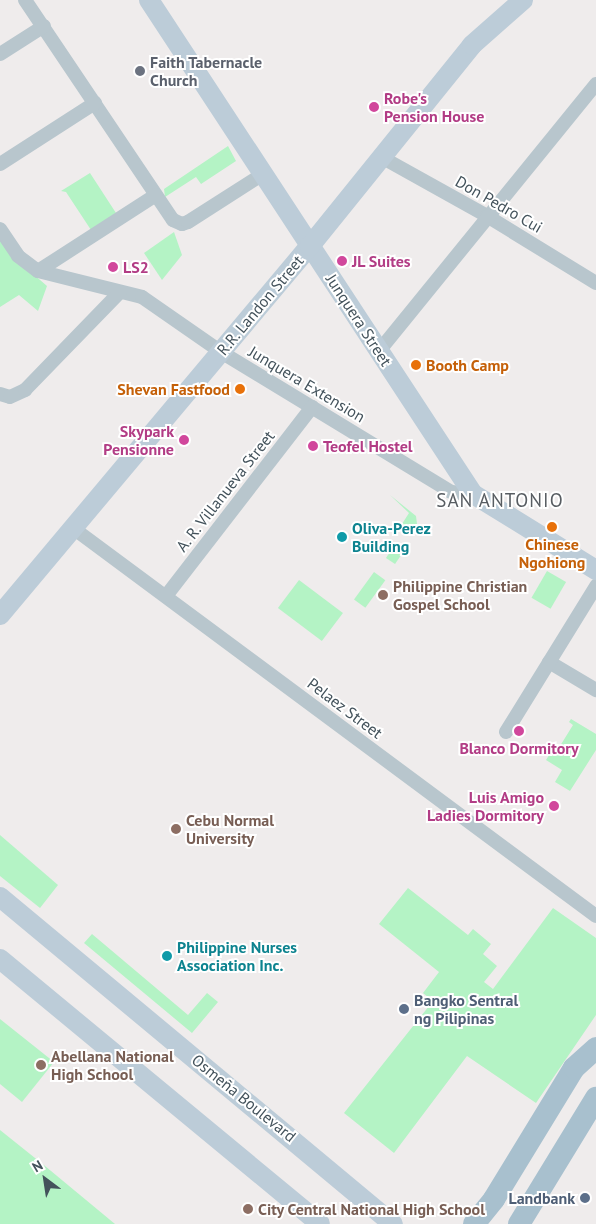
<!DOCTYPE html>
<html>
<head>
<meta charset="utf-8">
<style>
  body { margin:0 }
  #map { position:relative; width:596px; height:1224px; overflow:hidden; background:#efecec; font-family:"PT Sans",sans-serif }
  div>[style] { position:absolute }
  .green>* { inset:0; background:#b4f3c5; transform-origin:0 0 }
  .street>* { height:14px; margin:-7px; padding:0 7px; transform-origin:7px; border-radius:7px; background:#b8c6cd }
  .secondary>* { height:20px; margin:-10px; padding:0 10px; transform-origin:10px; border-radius:10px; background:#bcccd8 }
  .primary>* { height:22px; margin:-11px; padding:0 11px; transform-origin:11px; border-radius:11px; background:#a8c0ce }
  .dots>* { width:14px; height:14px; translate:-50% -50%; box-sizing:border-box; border:2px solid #fff; border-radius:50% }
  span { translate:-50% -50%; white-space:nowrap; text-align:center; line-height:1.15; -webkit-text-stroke:4px #fff; paint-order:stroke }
  .worship-label { font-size:16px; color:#5b616d; font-weight:700 }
  .left { translate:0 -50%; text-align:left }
  .hotel-label { font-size:16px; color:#b23c85; font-weight:700 }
  .right { translate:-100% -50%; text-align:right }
  .street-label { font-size:16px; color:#43525b }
  .food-label { font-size:16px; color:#c56008; font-weight:700 }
  .culture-label { font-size:16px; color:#0d838f; font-weight:700 }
  .education-label { font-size:16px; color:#785e54; font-weight:700 }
  .service-label { font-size:16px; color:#4e5e75; font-weight:700 }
  .quarter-label { font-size:19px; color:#585d62; letter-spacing:1px }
  .north { position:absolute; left:20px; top:1154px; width:50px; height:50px; -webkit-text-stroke:4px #fff; paint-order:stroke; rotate:329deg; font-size:14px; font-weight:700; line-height:20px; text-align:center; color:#43525b }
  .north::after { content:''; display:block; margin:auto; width:18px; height:22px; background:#43525b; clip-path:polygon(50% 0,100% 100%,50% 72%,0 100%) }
</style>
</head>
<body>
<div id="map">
  <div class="green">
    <div style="clip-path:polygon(228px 146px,236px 161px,201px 184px,196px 177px,165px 197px,164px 189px)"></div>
    <div style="clip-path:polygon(90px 173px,116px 213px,91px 230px,66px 192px,61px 191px)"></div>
    <div style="clip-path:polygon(174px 232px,182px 255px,162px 280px,144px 253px)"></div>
    <div style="clip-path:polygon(0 235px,17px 260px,47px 286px,38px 311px,19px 295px,0 307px)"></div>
    <div style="clip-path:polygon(390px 495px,416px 516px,417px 524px,410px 534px,400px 527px,409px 513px)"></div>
    <div style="left:396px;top:543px;width:11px;height:18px;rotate:34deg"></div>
    <div style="left:547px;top:571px;width:22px;height:31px;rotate:30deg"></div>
    <div style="left:374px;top:572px;width:14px;height:34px;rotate:36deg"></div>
    <div style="left:299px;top:580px;width:55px;height:35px;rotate:37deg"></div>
    <div style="clip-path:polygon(571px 719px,596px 734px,596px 750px,570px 791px,555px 782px,562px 770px,546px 760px,556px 744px,560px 746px,573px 725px,569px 722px)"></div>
    <div style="clip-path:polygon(0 835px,58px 885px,40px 908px,0 876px)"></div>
    <div style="clip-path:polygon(408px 888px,468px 935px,473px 929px,491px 944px,483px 954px,497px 966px,484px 982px,493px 989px,553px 908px,596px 938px,596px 1015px,536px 1103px,467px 1056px,394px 1153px,344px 1113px,433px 1001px,423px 993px,439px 972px,379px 924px)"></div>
    <div style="clip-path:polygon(92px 934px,188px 1015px,207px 993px,218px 1002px,192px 1033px,84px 943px)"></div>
    <div style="clip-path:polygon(0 1019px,54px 1062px,22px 1102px,0 1084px)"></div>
    <div style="clip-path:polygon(0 1130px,45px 1166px,115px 1224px,0 1224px)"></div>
  </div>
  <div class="street">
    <div style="left:25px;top:0;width:265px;rotate:56.1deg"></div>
    <div style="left:173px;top:220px;width:10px;rotate:24deg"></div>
    <div style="left:182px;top:224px;width:6px;rotate:-18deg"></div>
    <div style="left:188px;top:222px;width:89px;rotate:-32.6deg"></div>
    <div style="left:0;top:54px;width:52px;rotate:-32.5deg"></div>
    <div style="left:383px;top:158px;width:119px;rotate:29.1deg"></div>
    <div style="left:487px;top:216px;width:128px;rotate:31.6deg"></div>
    <div style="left:0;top:164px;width:113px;rotate:-32.7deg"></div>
    <div style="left:0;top:229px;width:32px;rotate:56deg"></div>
    <div style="left:18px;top:256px;width:25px;rotate:37deg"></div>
    <div style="left:38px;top:271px;width:107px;rotate:14deg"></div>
    <div style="left:142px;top:297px;width:96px;rotate:34.8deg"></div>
    <div style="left:221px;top:352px;width:269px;rotate:31.3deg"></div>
    <div style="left:451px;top:492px;width:22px;rotate:5deg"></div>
    <div style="left:38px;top:271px;width:140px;rotate:-32.8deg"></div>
    <div style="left:379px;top:351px;width:344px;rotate:-50.9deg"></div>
    <div style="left:0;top:394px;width:10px;rotate:17deg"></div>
    <div style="left:10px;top:397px;width:17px;rotate:-25deg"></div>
    <div style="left:25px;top:390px;width:136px;rotate:-45.9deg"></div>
    <div style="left:73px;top:528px;width:651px;rotate:36.57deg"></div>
    <div style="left:166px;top:596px;width:239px;rotate:-52.3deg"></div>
    <div style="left:549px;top:662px;width:55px;rotate:30.8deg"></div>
    <div style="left:506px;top:732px;width:172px;rotate:-58.3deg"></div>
  </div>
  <div class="secondary">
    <div style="left:149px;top:0;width:591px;rotate:56.74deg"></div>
    <div style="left:473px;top:494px;width:145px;rotate:31.7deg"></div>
    <div style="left:0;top:615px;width:482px;rotate:-50deg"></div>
    <div style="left:310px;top:246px;width:258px;rotate:-51.1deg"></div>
    <div style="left:472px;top:45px;width:68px;rotate:-41.4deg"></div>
    <div style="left:0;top:897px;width:511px;rotate:39.76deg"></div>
    <div style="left:0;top:959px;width:415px;rotate:39.6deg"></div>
  </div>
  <div class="primary">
    <div style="left:474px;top:1224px;width:32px;rotate:-51deg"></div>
    <div style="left:494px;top:1199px;width:153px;rotate:-58.6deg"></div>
    <div style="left:574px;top:1068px;width:30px;rotate:-42deg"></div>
    <div style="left:519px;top:1224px;width:148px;rotate:-58.6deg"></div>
  </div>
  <div class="dots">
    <div style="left:140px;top:71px;background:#6b7280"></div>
    <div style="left:374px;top:107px;background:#d1479c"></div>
    <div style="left:342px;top:261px;background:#d1479c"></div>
    <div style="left:113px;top:267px;background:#d1479c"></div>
    <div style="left:416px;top:365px;background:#e8710a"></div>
    <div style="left:240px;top:389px;background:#e8710a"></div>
    <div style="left:184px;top:440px;background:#d1479c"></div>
    <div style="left:313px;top:446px;background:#d1479c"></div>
    <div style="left:552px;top:527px;background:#e8710a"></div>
    <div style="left:342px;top:537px;background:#0f9aa8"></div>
    <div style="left:383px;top:595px;background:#8d6e63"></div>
    <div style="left:519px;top:731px;background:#d1479c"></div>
    <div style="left:554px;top:806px;background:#d1479c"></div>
    <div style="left:176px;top:829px;background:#8d6e63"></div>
    <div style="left:167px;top:956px;background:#0f9aa8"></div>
    <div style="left:404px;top:1009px;background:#5c6f8a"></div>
    <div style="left:41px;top:1065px;background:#8d6e63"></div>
    <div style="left:585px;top:1198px;background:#5c6f8a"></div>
    <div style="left:248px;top:1209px;background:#8d6e63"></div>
  </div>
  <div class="worship-label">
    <span class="left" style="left:150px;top:71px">Faith Tabernacle<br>Church</span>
  </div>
  <div class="hotel-label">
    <span class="left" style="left:384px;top:107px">Robe's<br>Pension House</span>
    <span class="left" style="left:352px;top:261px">JL Suites</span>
    <span class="left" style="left:123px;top:267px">LS2</span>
    <span class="right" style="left:174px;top:440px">Skypark<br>Pensionne</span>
    <span class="left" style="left:323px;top:446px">Teofel Hostel</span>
    <span style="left:519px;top:748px">Blanco Dormitory</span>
    <span class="right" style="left:544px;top:806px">Luis Amigo<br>Ladies Dormitory</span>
  </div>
  <div class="street-label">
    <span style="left:499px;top:204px;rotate:30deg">Don Pedro Cui</span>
    <span style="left:260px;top:305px;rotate:-50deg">R.R. Landon Street</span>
    <span style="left:359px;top:320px;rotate:57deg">Junquera Street</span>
    <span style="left:307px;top:384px;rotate:31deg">Junquera Extension</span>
    <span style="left:225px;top:491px;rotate:-52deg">A. R. Villanueva Street</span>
    <span style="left:345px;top:708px;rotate:37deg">Pelaez Street</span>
    <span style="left:244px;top:1098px;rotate:39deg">Osmeña Boulevard</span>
  </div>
  <div class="food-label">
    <span class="left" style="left:426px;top:365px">Booth Camp</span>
    <span class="right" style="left:230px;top:389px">Shevan Fastfood</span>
    <span style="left:552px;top:553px">Chinese<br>Ngohiong</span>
  </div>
  <div class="culture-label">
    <span class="left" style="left:352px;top:537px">Oliva-Perez<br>Building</span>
    <span class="left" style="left:177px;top:956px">Philippine Nurses<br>Association Inc.</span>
  </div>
  <div class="education-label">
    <span class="left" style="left:393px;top:595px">Philippine Christian<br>Gospel School</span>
    <span class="left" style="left:186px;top:829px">Cebu Normal<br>University</span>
    <span class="left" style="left:51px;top:1065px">Abellana National<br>High School</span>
    <span class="left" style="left:258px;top:1209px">City Central National High School</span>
  </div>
  <div class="service-label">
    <span class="left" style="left:414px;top:1009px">Bangko Sentral<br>ng Pilipinas</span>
    <span class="right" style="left:575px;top:1198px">Landbank</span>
  </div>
  <div class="quarter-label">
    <span style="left:500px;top:501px">SAN ANTONIO</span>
  </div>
  <div class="north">N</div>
</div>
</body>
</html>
